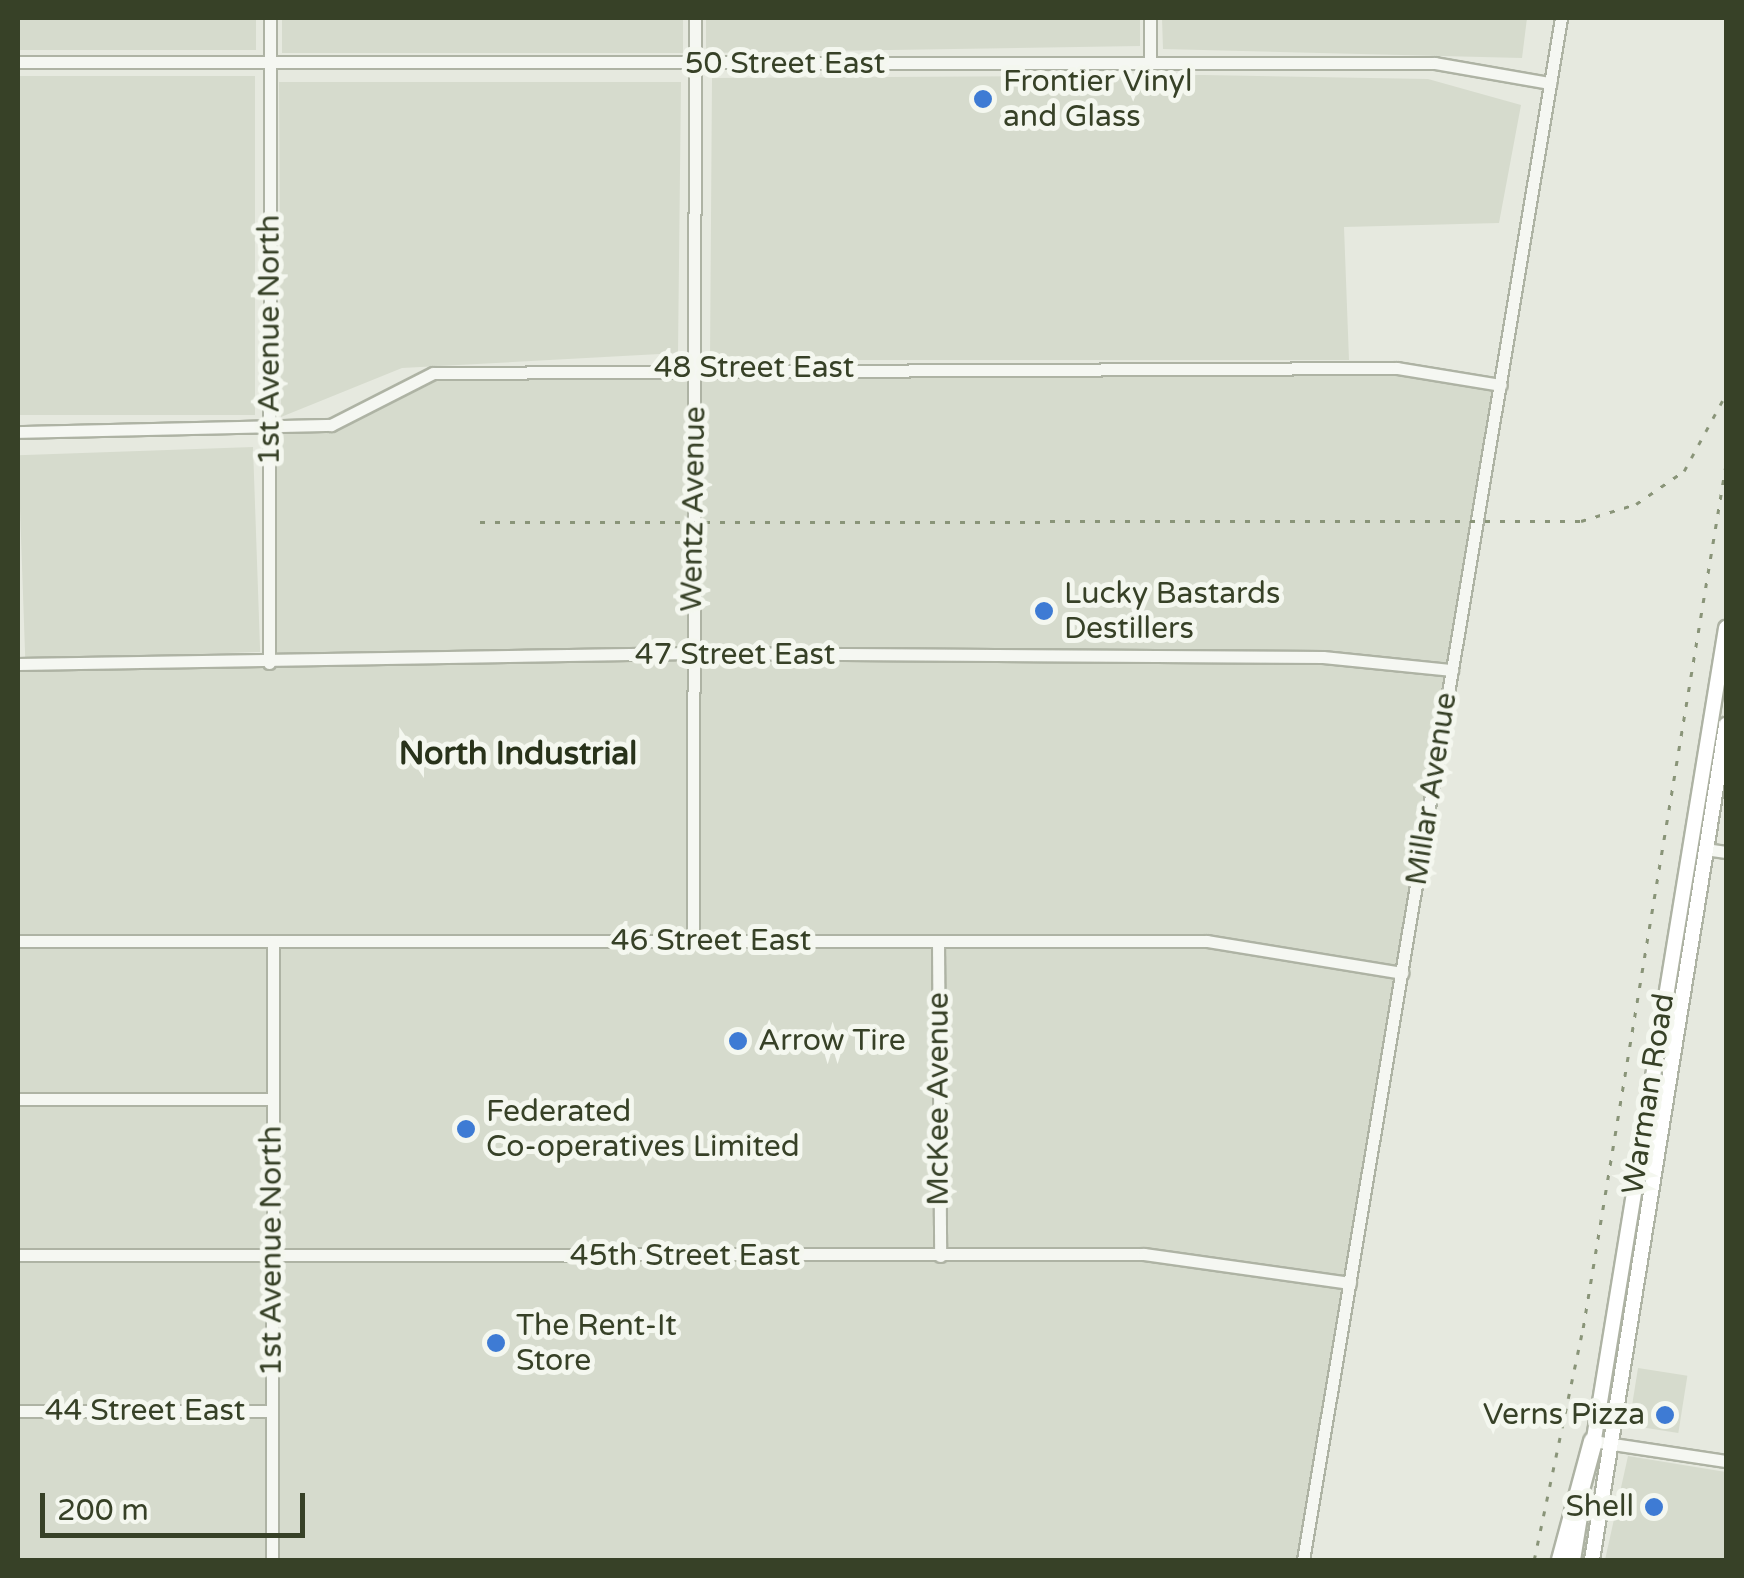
<!DOCTYPE html>
<html>
<head>
<meta charset="utf-8">
<style>
  body { margin:0 }
  #map { position:relative; width:1744px; height:1578px; overflow:hidden; background:#e6e9df; font-family:"Varela Round",sans-serif }
  div>[style] { position:absolute }
  .built>* { inset:0; background:#d6dbcd; transform-origin:0 0 }
  .roads { filter:drop-shadow(2px 0 #aeb3a4) drop-shadow(-2px 0 #aeb3a4) drop-shadow(0 2px #aeb3a4) drop-shadow(0 -2px #aeb3a4) }
  .minor>* { height:11px; margin:-5.5px; padding:0 5.5px; transform-origin:5.5px; border-radius:5.5px; background:#f5f7f2 }
  .major>* { height:14px; margin:-7px; padding:0 7px; transform-origin:7px; border-radius:7px; background:#fff }
  .highway>* { height:18px; margin:-9px; padding:0 9px; transform-origin:9px; border-radius:9px; background:#fff }
  .rail>* { height:2.5px; margin-top:-1.25px; transform-origin:0; background:repeating-linear-gradient(90deg,#899478 0 5px,transparent 0 15px) }
  .dots>* { width:28px; height:28px; translate:-50% -50%; box-sizing:border-box; border:5px solid #f4f7ef; border-radius:50% }
  span { translate:-50% -50%; white-space:nowrap; text-align:center; line-height:1.15; -webkit-text-stroke:10px #f4f7ef; paint-order:stroke }
  .street-label { font-size:30px; color:#374127 }
  .poi-label { font-size:30px; color:#374127 }
  .left { translate:0 -50%; text-align:left }
  .right { translate:-100% -50%; text-align:right }
  .neighbourhood-label { font-size:32px; color:#28321a; font-weight:700 }
  .frame { position:absolute; inset:0; border:20px solid #374127; pointer-events:none }
  .scale { position:absolute; left:40px; top:1493px; width:265px; height:45px; box-sizing:border-box; border:5px solid #374127; border-top:0; padding-left:12px; font-size:30px; line-height:35px; white-space:nowrap; color:#374127; -webkit-text-stroke:8px #f4f7ef; paint-order:stroke }
</style>
</head>
<body>
<div id="map">
  <div class="built">
    <div style="left:18px;top:18px;width:238px;height:32px"></div>
    <div style="left:282px;top:18px;width:401px;height:35px"></div>
    <div style="clip-path:polygon(706px 18px,1140px 18px,1140px 46px,706px 53px)"></div>
    <div style="clip-path:polygon(1162px 18px,1527px 18px,1522px 58px,1163px 49px)"></div>
    <div style="clip-path:polygon(1203px 75px,1428px 79px,1521px 105px,1499px 223px,1344px 227px,1349px 360px,710px 360px,712px 78px)"></div>
    <div style="left:255px;top:76px;width:339px;height:237px;rotate:90deg"></div>
    <div style="clip-path:polygon(279px 82px,681px 82px,678px 353px,402px 368px,281px 417px)"></div>
    <div style="clip-path:polygon(1397px 368px,1501px 385px,1303px 1560px,18px 1560px,18px 664px,269px 662px,269px 431px,331px 424px,433px 373px)"></div>
    <div style="left:253px;top:447px;width:205px;height:235px;rotate:88deg"></div>
    <div style="left:1638px;top:1368px;width:50px;height:58px;rotate:9deg"></div>
    <div style="clip-path:polygon(1628px 1456px,1726px 1472px,1726px 1560px,1605px 1560px)"></div>
  </div>
  <div class="roads">
    <div class="minor">
      <div style="left:18px;top:62px;width:1417px;rotate:0.04deg"></div>
      <div style="left:1435px;top:63px;width:117px;rotate:9.9deg"></div>
      <div style="left:1150px;top:63px;width:45px;rotate:-90deg"></div>
      <div style="left:18px;top:432px;width:313px;rotate:-1.3deg"></div>
      <div style="left:331px;top:425px;width:114px;rotate:-27deg"></div>
      <div style="left:433px;top:373px;width:964px;rotate:-0.3deg"></div>
      <div style="left:1397px;top:368px;width:105px;rotate:9.3deg"></div>
      <div style="left:269px;top:663px;width:645px;rotate:-89.91deg"></div>
      <div style="left:18px;top:664px;width:674px;rotate:-0.94deg"></div>
      <div style="left:692px;top:653px;width:631px;rotate:0.36deg"></div>
      <div style="left:1323px;top:657px;width:130px;rotate:5.8deg"></div>
      <div style="left:1705px;top:849px;width:21px;rotate:8deg"></div>
      <div style="left:693px;top:940px;width:922px;rotate:-89.88deg"></div>
      <div style="left:18px;top:941px;width:1189px"></div>
      <div style="left:1207px;top:941px;width:198px;rotate:9.3deg"></div>
      <div style="left:938px;top:942px;width:314px;rotate:89.6deg"></div>
      <div style="left:18px;top:1099px;width:254px"></div>
      <div style="left:18px;top:1255px;width:1126px;rotate:-0.05deg"></div>
      <div style="left:1144px;top:1254px;width:208px;rotate:8deg"></div>
      <div style="left:18px;top:1411px;width:254px"></div>
      <div style="left:1593px;top:1441px;width:134px;rotate:8.6deg"></div>
      <div style="left:272px;top:1560px;width:618px;rotate:-89.91deg"></div>
      <div style="left:1303px;top:1560px;width:1563px;rotate:-80.5deg"></div>
    </div>
    <div class="major">
      <div style="left:1592px;top:1451px;width:834px;rotate:-80.75deg"></div>
      <div style="left:1573px;top:1560px;width:44px;rotate:-80.8deg"></div>
      <div style="left:1592px;top:1560px;width:846px;rotate:-80.88deg"></div>
    </div>
    <div class="highway">
      <div style="left:1561px;top:1560px;width:123px;rotate:-74.9deg"></div>
    </div>
  </div>
  <div class="rail">
    <div style="left:480px;top:522px;width:1101px;rotate:-0.05deg"></div>
    <div style="left:1581px;top:521px;width:58px;rotate:-17.2deg"></div>
    <div style="left:1636px;top:504px;width:58px;rotate:-34.5deg"></div>
    <div style="left:1684px;top:471px;width:88px;rotate:-61.4deg"></div>
    <div style="left:1534px;top:1560px;width:237px;rotate:-78.1deg"></div>
    <div style="left:1583px;top:1328px;width:877px;rotate:-80.61deg"></div>
  </div>
  <div class="dots">
    <div style="left:983px;top:99px;background:#3e7bd4"></div>
    <div style="left:1044px;top:611px;background:#3e7bd4"></div>
    <div style="left:738px;top:1041px;background:#3e7bd4"></div>
    <div style="left:466px;top:1129px;background:#3e7bd4"></div>
    <div style="left:496px;top:1343px;background:#3e7bd4"></div>
    <div style="left:1665px;top:1415px;background:#3e7bd4"></div>
    <div style="left:1654px;top:1507px;background:#3e7bd4"></div>
  </div>
  <div class="street-label">
    <span style="left:785px;top:64px">50 Street East</span>
    <span style="left:270px;top:340px;rotate:-90deg">1st Avenue North</span>
    <span style="left:754px;top:368px">48 Street East</span>
    <span style="left:694px;top:509px;rotate:-89deg">Wentz Avenue</span>
    <span style="left:735px;top:655px">47 Street East</span>
    <span style="left:1432px;top:789px;rotate:-81deg">Millar Avenue</span>
    <span style="left:711px;top:941px">46 Street East</span>
    <span style="left:1649px;top:1094px;rotate:-81deg">Warman Road</span>
    <span style="left:939px;top:1099px;rotate:-90deg">McKee Avenue</span>
    <span style="left:272px;top:1251px;rotate:-90deg">1st Avenue North</span>
    <span style="left:685px;top:1256px">45th Street East</span>
    <span style="left:145px;top:1411px">44 Street East</span>
  </div>
  <div class="poi-label">
    <span class="left" style="left:1003px;top:99px">Frontier Vinyl<br>and Glass</span>
    <span class="left" style="left:1064px;top:611px">Lucky Bastards<br>Destillers</span>
    <span class="left" style="left:758px;top:1041px">Arrow Tire</span>
    <span class="left" style="left:486px;top:1129px">Federated<br>Co-operatives Limited</span>
    <span class="left" style="left:516px;top:1343px">The Rent-It<br>Store</span>
    <span class="right" style="left:1645px;top:1415px">Verns Pizza</span>
    <span class="right" style="left:1634px;top:1507px">Shell</span>
  </div>
  <div class="neighbourhood-label">
    <span style="left:518px;top:754px">North Industrial</span>
  </div>
  <div class="frame"></div>
  <div class="scale">200 m</div>
</div>
</body>
</html>
